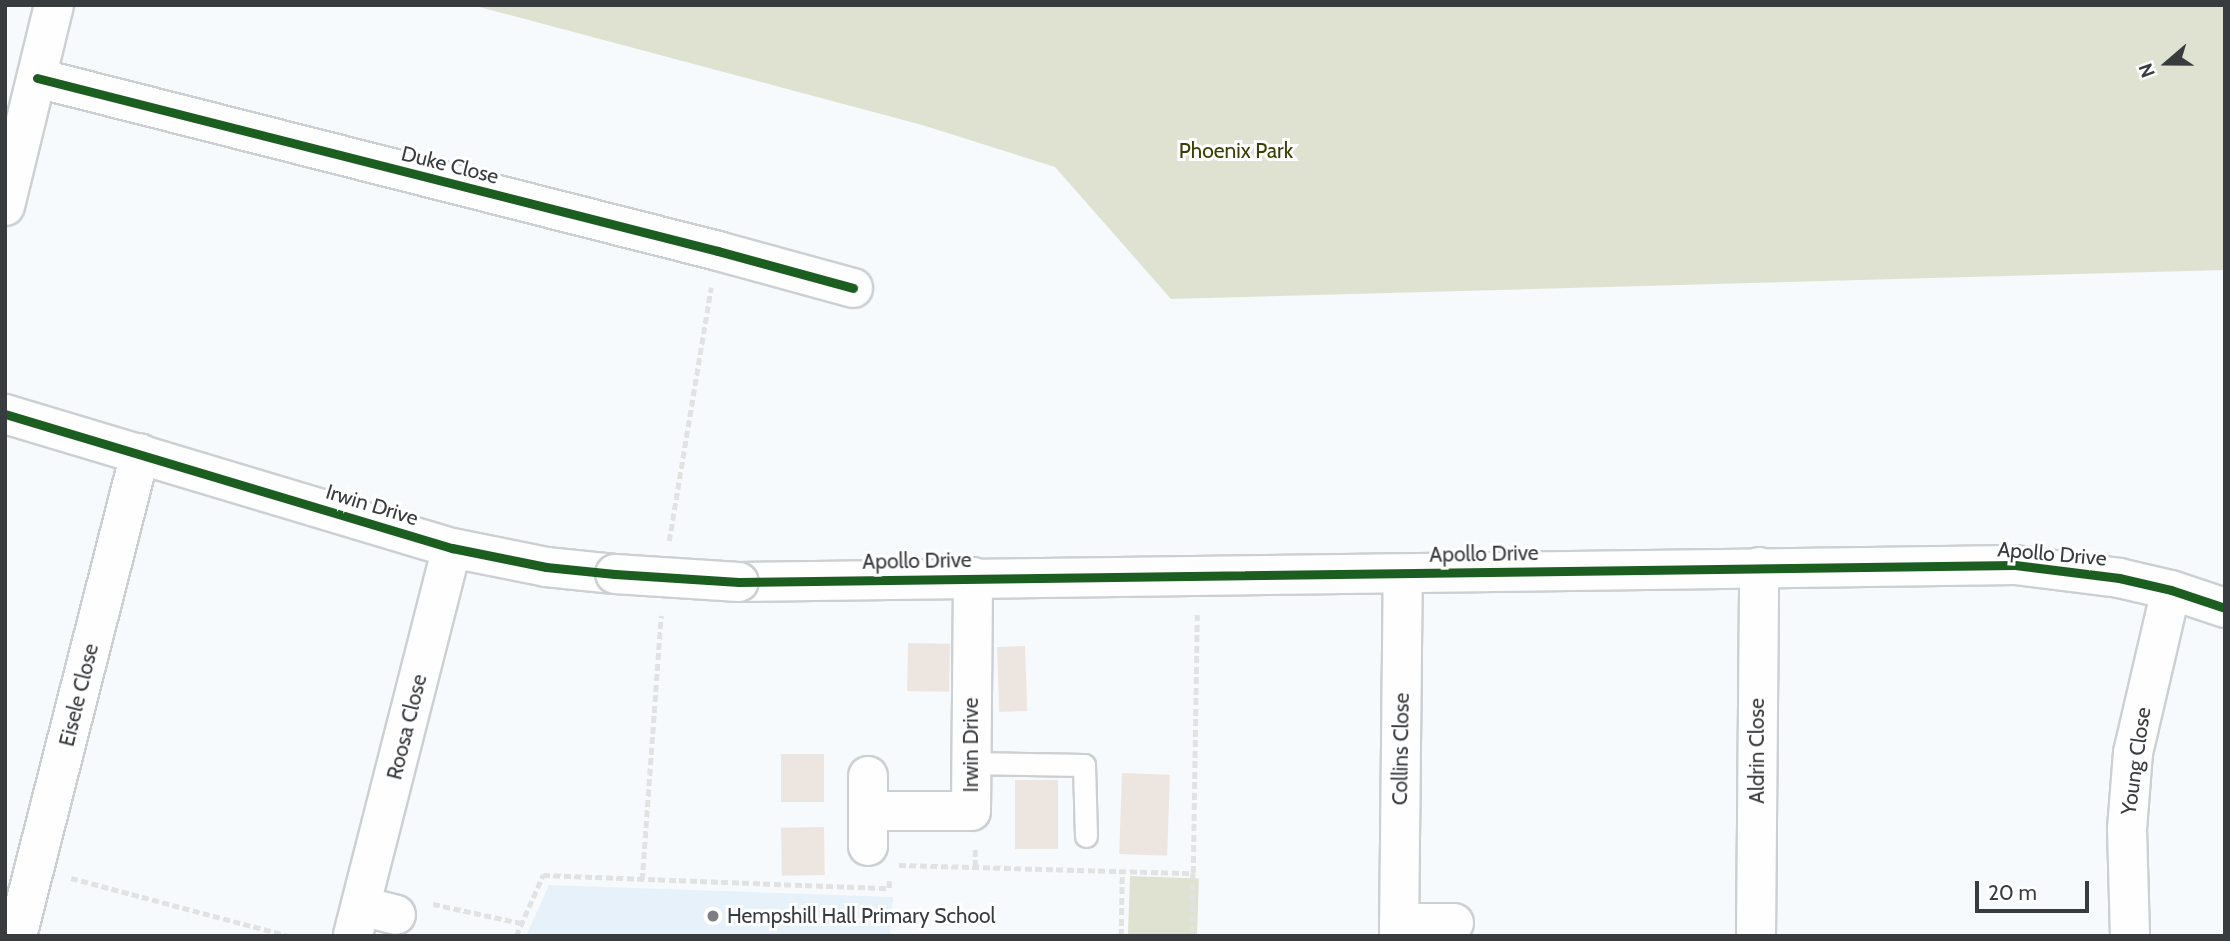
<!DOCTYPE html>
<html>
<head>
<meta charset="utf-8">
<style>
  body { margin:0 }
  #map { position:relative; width:2230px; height:941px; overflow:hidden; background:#f7fafc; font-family:Cabin,sans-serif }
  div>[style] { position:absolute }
  .built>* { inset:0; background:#e7f1f9 }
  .green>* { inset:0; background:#dfe2d1; transform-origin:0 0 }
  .building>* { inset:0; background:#ede6e0; transform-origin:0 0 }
  .path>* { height:4.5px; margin-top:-2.25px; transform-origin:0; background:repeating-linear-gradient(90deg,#e1e2e2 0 7px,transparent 0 10.5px) }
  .roads { filter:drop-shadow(2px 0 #cdd0d2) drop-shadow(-2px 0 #cdd0d2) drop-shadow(0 2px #cdd0d2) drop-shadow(0 -2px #cdd0d2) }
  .service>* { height:21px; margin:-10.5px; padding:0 10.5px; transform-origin:10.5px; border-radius:10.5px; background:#fefeff }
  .minor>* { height:38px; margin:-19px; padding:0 19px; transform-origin:19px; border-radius:19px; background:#fefeff }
  .tertiary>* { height:38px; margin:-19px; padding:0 19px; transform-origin:19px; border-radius:19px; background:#fefeff }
  .bridges { filter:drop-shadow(2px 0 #cdd0d2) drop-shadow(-2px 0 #cdd0d2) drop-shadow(0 2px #cdd0d2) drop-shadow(0 -2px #cdd0d2) }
  .tertiary-bridge>* { height:38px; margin:-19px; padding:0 19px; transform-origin:19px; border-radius:19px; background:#fefeff }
  .cycleway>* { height:9px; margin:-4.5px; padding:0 4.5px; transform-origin:4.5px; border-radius:4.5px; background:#1b5e20 }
  .dots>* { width:19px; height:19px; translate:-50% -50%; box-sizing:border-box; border:4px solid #fff; border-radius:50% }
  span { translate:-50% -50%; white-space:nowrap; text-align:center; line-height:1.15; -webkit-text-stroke:6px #fff; paint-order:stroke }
  .park-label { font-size:21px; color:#3b3f03 }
  .street-label { font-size:21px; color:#393c3f }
  .poi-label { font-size:21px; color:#393c3f }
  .left { translate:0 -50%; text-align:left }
  .frame { position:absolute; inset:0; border:7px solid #393c3f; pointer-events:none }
  .north { position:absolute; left:2132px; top:28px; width:70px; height:70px; -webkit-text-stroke:5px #fff; paint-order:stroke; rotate:250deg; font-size:19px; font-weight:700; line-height:28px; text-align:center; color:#393c3f }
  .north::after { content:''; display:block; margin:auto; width:24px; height:32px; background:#393c3f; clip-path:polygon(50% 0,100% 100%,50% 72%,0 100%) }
  .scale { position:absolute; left:1975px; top:881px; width:114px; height:32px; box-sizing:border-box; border:4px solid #393c3f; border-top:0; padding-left:9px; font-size:21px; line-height:24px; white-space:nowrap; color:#393c3f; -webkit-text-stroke:5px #fff; paint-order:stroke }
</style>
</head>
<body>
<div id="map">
  <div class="built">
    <div style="clip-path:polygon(549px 885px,893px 897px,890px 936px,526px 936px)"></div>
  </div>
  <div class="green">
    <div style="clip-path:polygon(472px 5px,2225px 5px,2225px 270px,1171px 299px,1055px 167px,922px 125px)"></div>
    <div style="left:1130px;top:876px;width:69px;height:60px;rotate:2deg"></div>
  </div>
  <div class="building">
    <div style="left:908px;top:643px;width:42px;height:48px;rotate:1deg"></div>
    <div style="left:1025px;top:646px;width:65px;height:28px;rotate:88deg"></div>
    <div style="left:781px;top:754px;width:43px;height:48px"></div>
    <div style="left:1122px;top:773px;width:48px;height:81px;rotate:2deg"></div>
    <div style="left:1015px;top:780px;width:43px;height:69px"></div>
    <div style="left:824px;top:827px;width:48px;height:43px;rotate:89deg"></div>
  </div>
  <div class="path">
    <div style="left:669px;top:541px;width:257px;rotate:-80.6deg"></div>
    <div style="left:899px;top:865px;width:294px;rotate:1.6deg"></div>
    <div style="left:1193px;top:873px;width:63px;rotate:90.9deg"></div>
    <div style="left:975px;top:867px;width:20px;rotate:-90deg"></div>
    <div style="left:1193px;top:873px;width:258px;rotate:-89.1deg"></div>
    <div style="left:71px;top:878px;width:226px;rotate:14.9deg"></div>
    <div style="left:642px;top:880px;width:265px;rotate:-85.9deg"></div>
    <div style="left:433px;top:904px;width:90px;rotate:12.2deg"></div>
    <div style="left:516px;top:936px;width:67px;rotate:-66.1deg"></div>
    <div style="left:543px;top:875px;width:346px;rotate:2.2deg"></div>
    <div style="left:889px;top:888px;width:10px;rotate:-90deg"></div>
    <div style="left:1121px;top:936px;width:64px;rotate:-89.1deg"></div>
  </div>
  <div class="roads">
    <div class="service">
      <div style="left:969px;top:763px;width:115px;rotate:1deg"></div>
      <div style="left:1084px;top:765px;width:71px;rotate:88.4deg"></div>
    </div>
    <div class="minor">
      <div style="left:37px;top:78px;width:703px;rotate:14.25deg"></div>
      <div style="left:718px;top:251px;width:140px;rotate:15.3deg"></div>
      <div style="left:5px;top:206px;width:207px;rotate:-76.3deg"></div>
      <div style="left:868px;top:776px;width:70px;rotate:90deg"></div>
      <div style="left:868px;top:811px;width:103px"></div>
      <div style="left:971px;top:811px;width:234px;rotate:-89.5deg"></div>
      <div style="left:361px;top:906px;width:36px;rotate:14deg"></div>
      <div style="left:1399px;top:923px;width:55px"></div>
      <div style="left:353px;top:935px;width:399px;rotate:-75.7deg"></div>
      <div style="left:17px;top:936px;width:498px;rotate:-75.7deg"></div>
      <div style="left:1399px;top:936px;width:362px;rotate:-89.4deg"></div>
      <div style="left:1756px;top:936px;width:369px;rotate:-89.5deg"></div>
      <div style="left:2130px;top:936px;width:107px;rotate:-91.6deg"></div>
      <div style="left:2127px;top:829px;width:76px;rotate:-85.5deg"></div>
      <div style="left:2133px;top:753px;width:167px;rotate:-76.9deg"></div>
    </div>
    <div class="tertiary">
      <div style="left:5px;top:414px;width:467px;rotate:16.7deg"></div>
      <div style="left:452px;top:548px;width:96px;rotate:11.4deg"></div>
      <div style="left:546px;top:567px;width:69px;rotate:5.8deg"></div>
      <div style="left:739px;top:582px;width:1276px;rotate:-0.76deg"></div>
      <div style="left:2015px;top:565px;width:105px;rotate:7.1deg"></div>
      <div style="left:2119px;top:578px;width:53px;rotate:13deg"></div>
      <div style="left:2171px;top:590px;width:57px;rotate:18.4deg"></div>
    </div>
  </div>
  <div class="bridges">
    <div class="tertiary-bridge">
      <div style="left:615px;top:574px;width:124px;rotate:3.7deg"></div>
    </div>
  </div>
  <div class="cycleway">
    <div style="left:37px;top:78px;width:703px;rotate:14.25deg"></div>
    <div style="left:718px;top:251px;width:140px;rotate:15.3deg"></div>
    <div style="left:5px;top:414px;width:467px;rotate:16.7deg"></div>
    <div style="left:452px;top:548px;width:96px;rotate:11.4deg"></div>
    <div style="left:546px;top:567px;width:69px;rotate:5.8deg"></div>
    <div style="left:615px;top:574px;width:124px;rotate:3.7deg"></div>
    <div style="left:739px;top:582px;width:1276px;rotate:-0.76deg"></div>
    <div style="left:2015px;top:565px;width:105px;rotate:7.1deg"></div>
    <div style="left:2119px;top:578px;width:53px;rotate:13deg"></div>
    <div style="left:2171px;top:590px;width:57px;rotate:18.4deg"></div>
  </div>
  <div class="dots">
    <div style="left:713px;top:916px;background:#7c7e81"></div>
  </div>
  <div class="park-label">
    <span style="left:1236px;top:151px">Phoenix Park</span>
  </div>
  <div class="street-label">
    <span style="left:450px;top:165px;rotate:14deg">Duke Close</span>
    <span style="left:372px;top:505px;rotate:17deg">Irwin Drive</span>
    <span style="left:1484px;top:554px;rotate:-1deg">Apollo Drive</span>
    <span style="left:2052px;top:554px;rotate:5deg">Apollo Drive</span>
    <span style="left:917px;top:561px;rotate:-1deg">Apollo Drive</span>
    <span style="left:79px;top:695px;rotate:-76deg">Eisele Close</span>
    <span style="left:407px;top:727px;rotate:-76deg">Roosa Close</span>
    <span style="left:971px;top:745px;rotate:-90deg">Irwin Drive</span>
    <span style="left:1401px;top:749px;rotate:-89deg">Collins Close</span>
    <span style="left:1757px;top:751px;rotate:-90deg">Aldrin Close</span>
    <span style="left:2136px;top:761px;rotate:-82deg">Young Close</span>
  </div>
  <div class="poi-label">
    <span class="left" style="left:727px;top:916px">Hempshill Hall Primary School</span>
  </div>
  <div class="frame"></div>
  <div class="north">N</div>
  <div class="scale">20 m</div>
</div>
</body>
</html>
